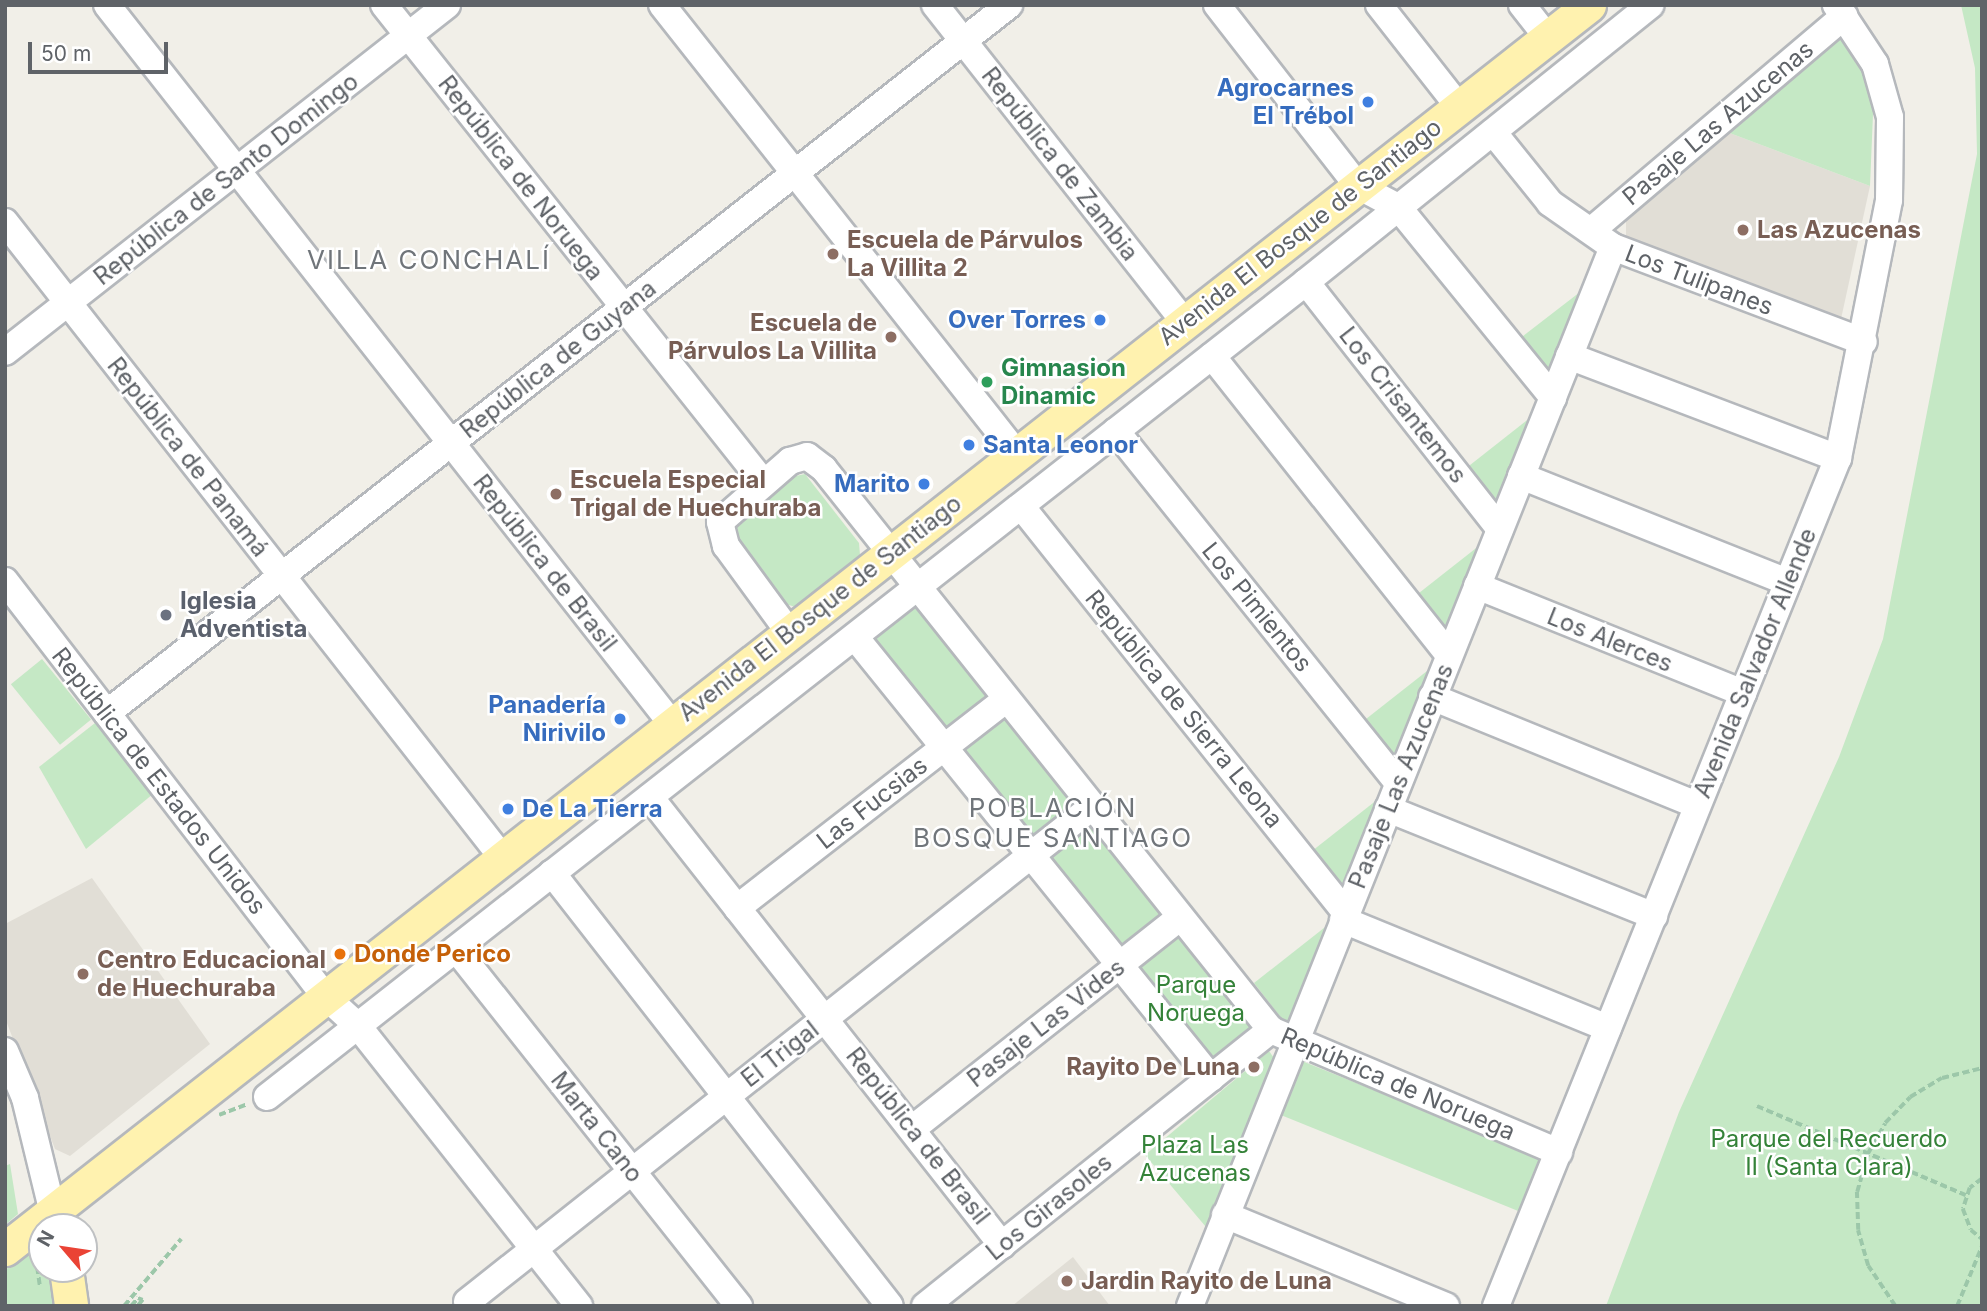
<!DOCTYPE html>
<html>
<head>
<meta charset="utf-8">
<style>
  body { margin:0 }
  #map { position:relative; width:1987px; height:1311px; overflow:hidden; background:#f1efe8; font-family:Inter,sans-serif }
  div>[style] { position:absolute }
  .education>* { inset:0; background:#e1ded6 }
  .green>* { inset:0; background:#c5e8c5; transform-origin:0 0 }
  .path>* { height:3.5px; margin-top:-1.75px; transform-origin:0; background:repeating-linear-gradient(90deg,#9cc7a9 0 7px,transparent 0 10.5px) }
  .roads { filter:drop-shadow(2px 0 #b5b8bc) drop-shadow(-2px 0 #b5b8bc) drop-shadow(0 2px #b5b8bc) drop-shadow(0 -2px #b5b8bc) }
  .minor>* { height:26px; margin:-13px; padding:0 13px; transform-origin:13px; border-radius:13px; background:#fff }
  .major>* { height:33px; margin:-16.5px; padding:0 16.5px; transform-origin:16.5px; border-radius:16.5px; background:#fff2af }
  .dots>* { width:19px; height:19px; translate:-50% -50%; box-sizing:border-box; border:4px solid #fff; border-radius:50% }
  span { translate:-50% -50%; white-space:nowrap; text-align:center; line-height:1.15; -webkit-text-stroke:5px #fff; paint-order:stroke }
  .shop-label { font-size:24px; color:#366cbe; font-weight:700 }
  .right { translate:-100% -50%; text-align:right }
  .left { translate:0 -50%; text-align:left }
  .street-label { font-size:24px; color:#5f6368 }
  .education-label { font-size:24px; color:#785e54; font-weight:700 }
  .leisure-label { font-size:24px; color:#27864d; font-weight:700 }
  .worship-label { font-size:24px; color:#5b616d; font-weight:700 }
  .food-label { font-size:24px; color:#c56008; font-weight:700 }
  .park-label { font-size:24px; color:#348238 }
  .neighbourhood-label { font-size:26px; color:#70757a; letter-spacing:2px }
  .frame { position:absolute; inset:0; border:7px solid #5f6368; pointer-events:none }
  .north { position:absolute; left:28px; top:1213px; width:70px; height:70px; box-sizing:border-box; background:#fff; border:2px solid #bfc1c3; border-radius:50%; rotate:299deg; font-size:19px; font-weight:700; line-height:28px; text-align:center; color:#5f6368 }
  .north::after { content:''; display:block; margin:auto; width:24px; height:32px; background:#ea4335; clip-path:polygon(50% 0,100% 100%,50% 72%,0 100%) }
  .scale { position:absolute; left:28px; top:42px; width:140px; height:32px; box-sizing:border-box; border:4px solid #5f6368; border-top:0; padding-left:9px; font-size:21px; line-height:24px; white-space:nowrap; color:#5f6368; -webkit-text-stroke:5px #fff; paint-order:stroke }
</style>
</head>
<body>
<div id="map">
  <div class="education">
    <div style="clip-path:polygon(1727px 132px,1870px 186px,1841px 319px,1626px 247px,1626px 212px)"></div>
    <div style="clip-path:polygon(92px 878px,210px 1044px,70px 1156px,55px 1149px,5px 1018px,5px 924px)"></div>
    <div style="clip-path:polygon(1073px 1257px,1110px 1306px,1012px 1306px)"></div>
  </div>
  <div class="green">
    <div style="clip-path:polygon(1961px 5px,1982px 5px,1982px 1306px,1606px 1306px,1679px 1112px,1839px 757px,1883px 639px,1977px 154px,1975px 68px)"></div>
    <div style="clip-path:polygon(1839px 33px,1874px 90px,1870px 186px,1727px 132px)"></div>
    <div style="clip-path:polygon(1593px 282px,1552px 384px,1518px 340px)"></div>
    <div style="clip-path:polygon(1540px 410px,1499px 513px,1465px 469px)"></div>
    <div style="clip-path:polygon(805px 474px,859px 543px,860px 555px,796px 607px,785px 604px,734px 539px,734px 525px,791px 477px)"></div>
    <div style="clip-path:polygon(1494px 534px,1453px 637px,1419px 593px)"></div>
    <div style="left:919px;top:600px;width:551px;height:67px;rotate:51deg"></div>
    <div style="left:42px;top:659px;width:78px;height:40px;rotate:51deg"></div>
    <div style="clip-path:polygon(1441px 660px,1401px 763px,1366px 719px)"></div>
    <div style="clip-path:polygon(95px 723px,153px 794px,86px 849px,39px 767px)"></div>
    <div style="clip-path:polygon(1387px 792px,1346px 895px,1312px 851px)"></div>
    <div style="clip-path:polygon(1329px 924px,1288px 1027px,1254px 983px)"></div>
    <div style="clip-path:polygon(1269px 1051px,1274px 1058px,1206px 1227px,1145px 1155px)"></div>
    <div style="left:1297px;top:1059px;width:264px;height:58px;rotate:22deg"></div>
    <div style="clip-path:polygon(10px 1164px,18px 1214px,5px 1225px,5px 1166px)"></div>
    <div style="clip-path:polygon(31px 1251px,42px 1253px,42px 1269px,48px 1269px,55px 1306px,5px 1306px,5px 1270px)"></div>
  </div>
  <div class="path">
    <div style="left:1757px;top:1106px;width:227px;rotate:23.1deg"></div>
    <div style="left:219px;top:1115px;width:31px;rotate:-21deg"></div>
    <div style="left:1982px;top:1179px;width:15px;rotate:143deg"></div>
    <div style="left:1970px;top:1188px;width:22px;rotate:108deg"></div>
    <div style="left:1963px;top:1209px;width:22px;rotate:69deg"></div>
    <div style="left:1971px;top:1230px;width:14px;rotate:39deg"></div>
    <div style="left:36px;top:1257px;width:29px;rotate:82deg"></div>
    <div style="left:124px;top:1306px;width:88px;rotate:-49.6deg"></div>
    <div style="left:131px;top:1306px;width:11px;rotate:-49deg"></div>
    <div style="left:138px;top:1298px;width:5px;rotate:22deg"></div>
    <div style="left:143px;top:1300px;width:8px;rotate:130deg"></div>
    <div style="left:1895px;top:1306px;width:48px;rotate:-124deg"></div>
    <div style="left:1868px;top:1266px;width:37px;rotate:-106deg"></div>
    <div style="left:1858px;top:1230px;width:38px;rotate:-92deg"></div>
    <div style="left:1857px;top:1192px;width:41px;rotate:-74.2deg"></div>
    <div style="left:1868px;top:1153px;width:34px;rotate:-60deg"></div>
    <div style="left:1885px;top:1123px;width:36px;rotate:-46deg"></div>
    <div style="left:1910px;top:1097px;width:37px;rotate:-31deg"></div>
    <div style="left:1942px;top:1078px;width:41px;rotate:-14deg"></div>
    <div style="left:1957px;top:1306px;width:65px;rotate:-67.4deg"></div>
  </div>
  <div class="roads">
    <div class="minor">
      <div style="left:107px;top:5px;width:914px;rotate:51.84deg"></div>
      <div style="left:384px;top:5px;width:609px;rotate:51.53deg"></div>
      <div style="left:662px;top:5px;width:572px;rotate:51.67deg"></div>
      <div style="left:935px;top:5px;width:405px;rotate:51.8deg"></div>
      <div style="left:1217px;top:5px;width:229px;rotate:52.1deg"></div>
      <div style="left:1358px;top:186px;width:45px;rotate:27.7deg"></div>
      <div style="left:1398px;top:207px;width:246px;rotate:50.9deg"></div>
      <div style="left:1379px;top:5px;width:130px;rotate:51.9deg"></div>
      <div style="left:1522px;top:5px;width:42px;rotate:51.8deg"></div>
      <div style="left:1493px;top:132px;width:91px;rotate:51.2deg"></div>
      <div style="left:1550px;top:203px;width:77px;rotate:34.9deg"></div>
      <div style="left:1613px;top:247px;width:268px;rotate:20.7deg"></div>
      <div style="left:5px;top:222px;width:805px;rotate:51.96deg"></div>
      <div style="left:1592px;top:230px;width:331px;rotate:-40.3deg"></div>
      <div style="left:1306px;top:282px;width:314px;rotate:51.9deg"></div>
      <div style="left:5px;top:352px;width:562px;rotate:-38.13deg"></div>
      <div style="left:1212px;top:356px;width:382px;rotate:51.6deg"></div>
      <div style="left:1569px;top:356px;width:288px;rotate:20.8deg"></div>
      <div style="left:1116px;top:431px;width:451px;rotate:51.3deg"></div>
      <div style="left:1521px;top:476px;width:287px;rotate:21.7deg"></div>
      <div style="left:1021px;top:506px;width:521px;rotate:51.39deg"></div>
      <div style="left:5px;top:581px;width:523px;rotate:52.38deg"></div>
      <div style="left:324px;top:995px;width:46px;rotate:42.4deg"></div>
      <div style="left:358px;top:1026px;width:357px;rotate:51.7deg"></div>
      <div style="left:1477px;top:586px;width:287px;rotate:21.9deg"></div>
      <div style="left:789px;top:632px;width:107px;rotate:-126.2deg"></div>
      <div style="left:726px;top:546px;width:25px;rotate:-104deg"></div>
      <div style="left:720px;top:522px;width:93px;rotate:-41.1deg"></div>
      <div style="left:790px;top:461px;width:18px;rotate:-16deg"></div>
      <div style="left:807px;top:456px;width:21px;rotate:37deg"></div>
      <div style="left:824px;top:469px;width:717px;rotate:51.45deg"></div>
      <div style="left:1271px;top:1030px;width:313px;rotate:23deg"></div>
      <div style="left:855px;top:637px;width:567px;rotate:51.09deg"></div>
      <div style="left:1432px;top:697px;width:286px;rotate:22.2deg"></div>
      <div style="left:107px;top:713px;width:1147px;rotate:-38.13deg"></div>
      <div style="left:650px;top:797px;width:570px;rotate:51.84deg"></div>
      <div style="left:1388px;top:809px;width:287px;rotate:21.9deg"></div>
      <div style="left:552px;top:873px;width:549px;rotate:52.02deg"></div>
      <div style="left:737px;top:908px;width:341px;rotate:-37.8deg"></div>
      <div style="left:1343px;top:920px;width:286px;rotate:22.2deg"></div>
      <div style="left:456px;top:949px;width:456px;rotate:51.6deg"></div>
      <div style="left:5px;top:1051px;width:51px;rotate:66.9deg"></div>
      <div style="left:25px;top:1098px;width:118px;rotate:76.3deg"></div>
      <div style="left:267px;top:1097px;width:1321px;rotate:-38.11deg"></div>
      <div style="left:1306px;top:282px;width:442px;rotate:-38.8deg"></div>
      <div style="left:912px;top:1129px;width:342px;rotate:-38.3deg"></div>
      <div style="left:1225px;top:1215px;width:239px;rotate:22.4deg"></div>
      <div style="left:467px;top:1302px;width:797px;rotate:-38.38deg"></div>
      <div style="left:925px;top:1306px;width:443px;rotate:-38.6deg"></div>
      <div style="left:1190px;top:1306px;width:1140px;rotate:-68.23deg"></div>
      <div style="left:1496px;top:1306px;width:914px;rotate:-68.04deg"></div>
      <div style="left:1838px;top:458px;width:263px;rotate:-78.8deg"></div>
      <div style="left:1889px;top:200px;width:83px;rotate:-89.3deg"></div>
      <div style="left:1890px;top:117px;width:55px;rotate:-105.8deg"></div>
      <div style="left:1875px;top:64px;width:71px;rotate:-123.5deg"></div>
    </div>
    <div class="major">
      <div style="left:5px;top:1249px;width:2014px;rotate:-38.14deg"></div>
      <div style="left:66px;top:1269px;width:37px;rotate:82deg"></div>
    </div>
  </div>
  <div class="dots">
    <div style="left:1368px;top:102px;background:#3f7fe0"></div>
    <div style="left:1743px;top:230px;background:#8d6e63"></div>
    <div style="left:833px;top:254px;background:#8d6e63"></div>
    <div style="left:1100px;top:320px;background:#3f7fe0"></div>
    <div style="left:891px;top:337px;background:#8d6e63"></div>
    <div style="left:987px;top:382px;background:#2e9e5b"></div>
    <div style="left:969px;top:445px;background:#3f7fe0"></div>
    <div style="left:924px;top:484px;background:#3f7fe0"></div>
    <div style="left:556px;top:494px;background:#8d6e63"></div>
    <div style="left:166px;top:615px;background:#6b7280"></div>
    <div style="left:620px;top:719px;background:#3f7fe0"></div>
    <div style="left:508px;top:809px;background:#3f7fe0"></div>
    <div style="left:340px;top:954px;background:#e8710a"></div>
    <div style="left:83px;top:974px;background:#8d6e63"></div>
    <div style="left:1254px;top:1067px;background:#8d6e63"></div>
    <div style="left:1067px;top:1281px;background:#8d6e63"></div>
  </div>
  <div class="shop-label">
    <span class="right" style="left:1354px;top:102px">Agrocarnes<br>El Trébol</span>
    <span class="right" style="left:1086px;top:320px">Over Torres</span>
    <span class="left" style="left:983px;top:445px">Santa Leonor</span>
    <span class="right" style="left:910px;top:484px">Marito</span>
    <span class="right" style="left:606px;top:719px">Panadería<br>Nirivilo</span>
    <span class="left" style="left:522px;top:809px">De La Tierra</span>
  </div>
  <div class="street-label">
    <span style="left:1718px;top:123px;rotate:-40deg">Pasaje Las Azucenas</span>
    <span style="left:1060px;top:164px;rotate:52deg">República de Zambia</span>
    <span style="left:521px;top:178px;rotate:52deg">República de Noruega</span>
    <span style="left:226px;top:179px;rotate:-38deg">República de Santo Domingo</span>
    <span style="left:1300px;top:232px;rotate:-38deg">Avenida El Bosque de Santiago</span>
    <span style="left:1699px;top:280px;rotate:21deg">Los Tulipanes</span>
    <span style="left:558px;top:359px;rotate:-38deg">República de Guyana</span>
    <span style="left:1403px;top:405px;rotate:52deg">Los Crisantemos</span>
    <span style="left:188px;top:457px;rotate:52deg">República de Panamá</span>
    <span style="left:545px;top:563px;rotate:52deg">República de Brasil</span>
    <span style="left:1257px;top:607px;rotate:51deg">Los Pimientos</span>
    <span style="left:820px;top:608px;rotate:-38deg">Avenida El Bosque de Santiago</span>
    <span style="left:1610px;top:640px;rotate:22deg">Los Alerces</span>
    <span style="left:1755px;top:663px;rotate:-68deg">Avenida Salvador Allende</span>
    <span style="left:1184px;top:709px;rotate:51deg">República de Sierra Leona</span>
    <span style="left:1401px;top:776px;rotate:-68deg">Pasaje Las Azucenas</span>
    <span style="left:159px;top:781px;rotate:52deg">República de Estados Unidos</span>
    <span style="left:872px;top:803px;rotate:-38deg">Las Fucsias</span>
    <span style="left:1046px;top:1023px;rotate:-38deg">Pasaje Las Vides</span>
    <span style="left:780px;top:1054px;rotate:-38deg">El Trigal</span>
    <span style="left:1398px;top:1084px;rotate:23deg">República de Noruega</span>
    <span style="left:597px;top:1127px;rotate:52deg">Marta Cano</span>
    <span style="left:918px;top:1136px;rotate:52deg">República de Brasil</span>
    <span style="left:1049px;top:1207px;rotate:-39deg">Los Girasoles</span>
  </div>
  <div class="education-label">
    <span class="left" style="left:1757px;top:230px">Las Azucenas</span>
    <span class="left" style="left:847px;top:254px">Escuela de Párvulos<br>La Villita 2</span>
    <span class="right" style="left:877px;top:337px">Escuela de<br>Párvulos La Villita</span>
    <span class="left" style="left:570px;top:494px">Escuela Especial<br>Trigal de Huechuraba</span>
    <span class="left" style="left:97px;top:974px">Centro Educacional<br>de Huechuraba</span>
    <span class="right" style="left:1240px;top:1067px">Rayito De Luna</span>
    <span class="left" style="left:1081px;top:1281px">Jardin Rayito de Luna</span>
  </div>
  <div class="leisure-label">
    <span class="left" style="left:1001px;top:382px">Gimnasion<br>Dinamic</span>
  </div>
  <div class="worship-label">
    <span class="left" style="left:180px;top:615px">Iglesia<br>Adventista</span>
  </div>
  <div class="food-label">
    <span class="left" style="left:354px;top:954px">Donde Perico</span>
  </div>
  <div class="park-label">
    <span style="left:1196px;top:999px">Parque<br>Noruega</span>
    <span style="left:1829px;top:1153px">Parque del Recuerdo<br>II (Santa Clara)</span>
    <span style="left:1195px;top:1159px">Plaza Las<br>Azucenas</span>
  </div>
  <div class="neighbourhood-label">
    <span style="left:429px;top:260px">VILLA CONCHALÍ</span>
    <span style="left:1053px;top:823px">POBLACIÓN<br>BOSQUE SANTIAGO</span>
  </div>
  <div class="frame"></div>
  <div class="north">N</div>
  <div class="scale">50 m</div>
</div>
</body>
</html>
